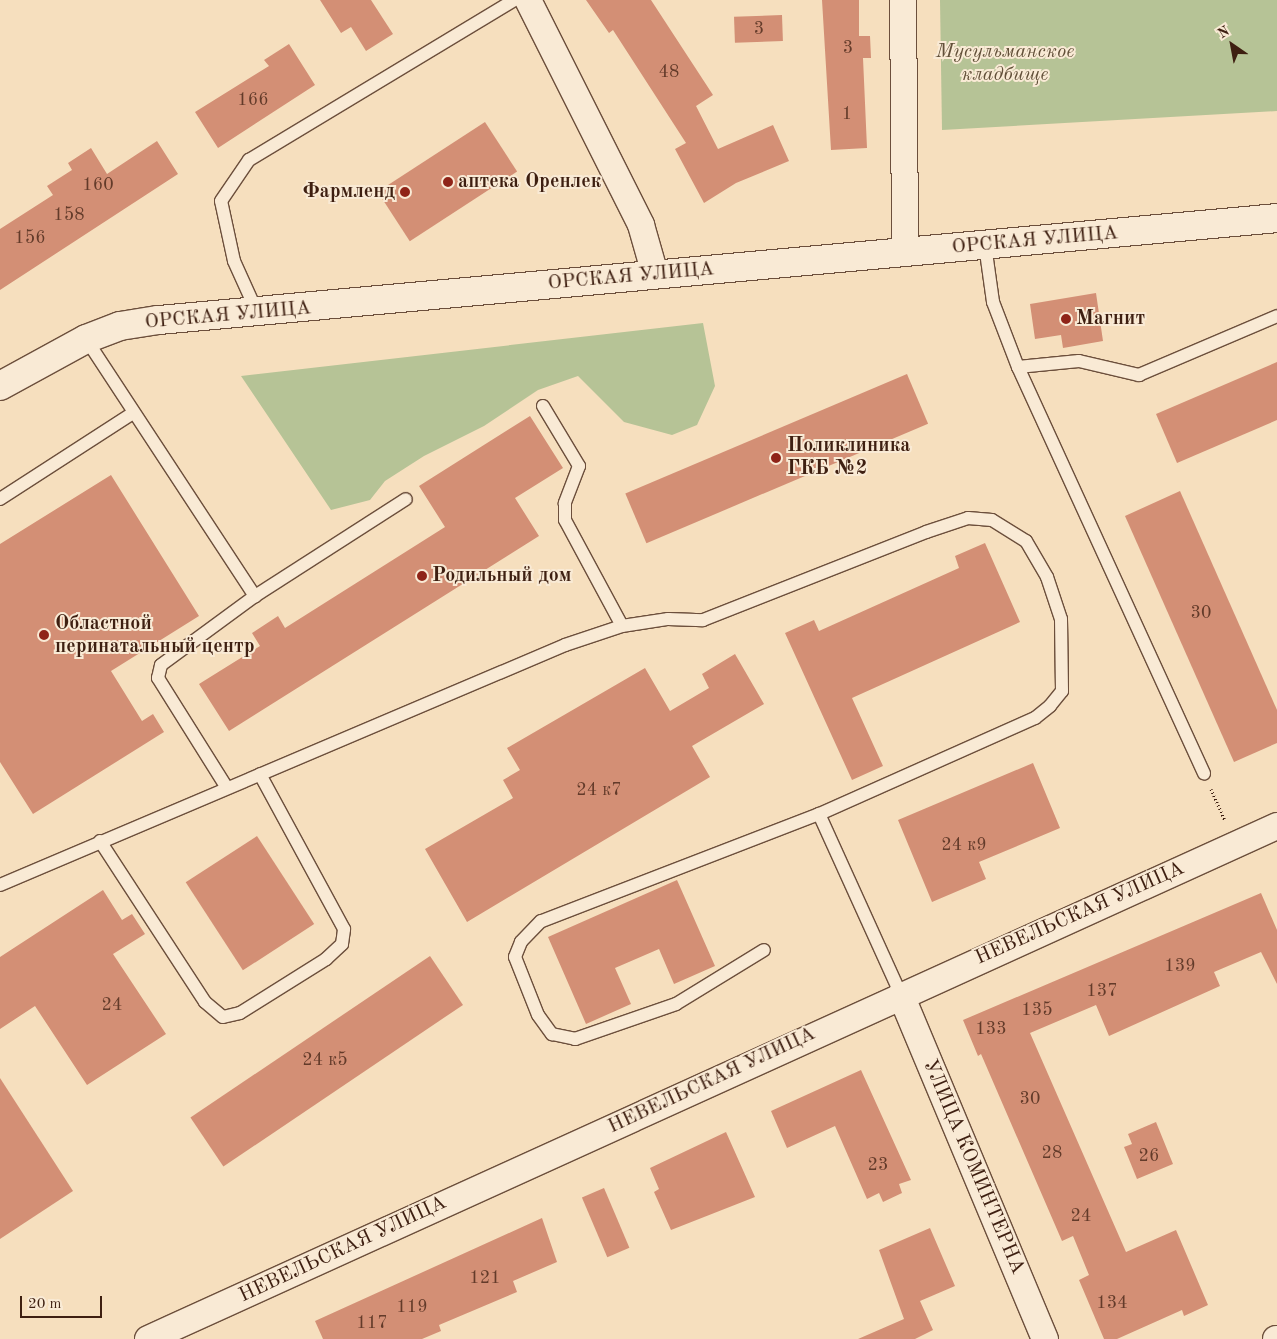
<!DOCTYPE html>
<html>
<head>
<meta charset="utf-8">
<style>
  body { margin:0 }
  #map { position:relative; width:1277px; height:1339px; overflow:hidden; background:#f6dfbe; font-family:"Old Standard TT",serif }
  div>[style] { position:absolute }
  .green>* { inset:0; background:#b6c396 }
  .building>* { inset:0; background:#d38f75; transform-origin:0 0 }
  .path>* { height:3px; margin-top:-1.5px; transform-origin:0; background:repeating-linear-gradient(90deg,#3e1f11 0 1px,transparent 0 3.5px) }
  .roads { filter:drop-shadow(1px 0 #6c4f3c) drop-shadow(-1px 0 #6c4f3c) drop-shadow(0 1px #6c4f3c) drop-shadow(0 -1px #6c4f3c) }
  .lane>* { height:12px; margin:-6px; padding:0 6px; transform-origin:6px; border-radius:6px; background:#f9ead5 }
  .street>* { height:26px; margin:-13px; padding:0 13px; transform-origin:13px; border-radius:13px; background:#f9ead5 }
  .secondary>* { height:28px; margin:-14px; padding:0 14px; transform-origin:14px; border-radius:14px; background:#f9ead5 }
  .dots>* { width:14px; height:14px; translate:-50% -50%; box-sizing:border-box; border:2px solid #f9ead5; border-radius:50% }
  span { translate:-50% -50%; white-space:nowrap; text-align:center; line-height:1.15; -webkit-text-stroke:4px #f9ead5; paint-order:stroke }
  .number-label { font-size:18px; color:#633b2a }
  .number-label span { -webkit-text-stroke-width:0 }
  .park-label { font-size:20px; color:#625039; font-style:italic }
  .poi-label { font-size:20px; color:#3e1f11; font-weight:700 }
  .left { translate:0 -50%; text-align:left }
  .right { translate:-100% -50%; text-align:right }
  .street-label { font-size:20px; color:#3e1f11 }
  .north { position:absolute; left:1207px; top:20px; width:50px; height:50px; -webkit-text-stroke:4px #f9ead5; paint-order:stroke; rotate:327deg; font-size:14px; font-weight:700; line-height:20px; text-align:center; color:#3e1f11 }
  .north::after { content:''; display:block; margin:auto; width:18px; height:22px; background:#3e1f11; clip-path:polygon(50% 0,100% 100%,50% 72%,0 100%) }
  .scale { position:absolute; left:20px; top:1296px; width:82px; height:22px; box-sizing:border-box; border:2px solid #3e1f11; border-top:0; padding-left:6px; font-size:15px; line-height:18px; white-space:nowrap; color:#3e1f11; -webkit-text-stroke:4px #f9ead5; paint-order:stroke }
</style>
</head>
<body>
<div id="map">
  <div class="green">
    <div style="clip-path:polygon(940px 0,1277px 0,1277px 111px,942px 130px)"></div>
    <div style="clip-path:polygon(703px 323px,715px 386px,697px 425px,672px 435px,624px 422px,578px 376px,538px 390px,484px 426px,424px 456px,385px 481px,370px 500px,331px 510px,241px 376px)"></div>
  </div>
  <div class="building">
    <div style="clip-path:polygon(320px 0,371px 0,393px 34px,366px 51px,351px 27px,341px 33px)"></div>
    <div style="clip-path:polygon(586px 0,651px 0,713px 95px,696px 106px,718px 149px,773px 125px,789px 161px,736px 183px,704px 203px,675px 149px,686px 143px,613px 30px,609px 33px)"></div>
    <div style="clip-path:polygon(822px 0,859px 0,859px 36px,870px 36px,871px 58px,863px 58px,867px 148px,831px 150px)"></div>
    <div style="left:782px;top:15px;width:26px;height:48px;rotate:88deg"></div>
    <div style="clip-path:polygon(289px 44px,315px 85px,218px 148px,195px 112px,269px 66px,264px 60px)"></div>
    <div style="left:485px;top:122px;width:59px;height:128px;rotate:57deg"></div>
    <div style="clip-path:polygon(157px 141px,178px 174px,0 290px,0 229px,53px 195px,47px 186px,72px 170px,68px 163px,91px 148px,107px 174px)"></div>
    <div style="clip-path:polygon(1096px 293px,1103px 341px,1063px 348px,1061px 335px,1035px 339px,1030px 304px)"></div>
    <div style="clip-path:polygon(1277px 362px,1277px 420px,1177px 463px,1156px 414px)"></div>
    <div style="left:907px;top:374px;width:54px;height:306px;rotate:67deg"></div>
    <div style="clip-path:polygon(530px 416px,563px 468px,515px 498px,539px 536px,229px 731px,199px 684px,260px 646px,252px 633px,278px 616px,285px 628px,445px 527px,419px 486px)"></div>
    <div style="clip-path:polygon(111px 475px,199px 616px,111px 671px,142px 721px,153px 714px,164px 732px,33px 814px,0 762px,0 544px)"></div>
    <div style="clip-path:polygon(1180px 491px,1277px 710px,1277px 743px,1234px 762px,1125px 516px)"></div>
    <div style="clip-path:polygon(985px 543px,1020px 622px,852px 698px,883px 766px,852px 780px,785px 633px,814px 620px,819px 631px,959px 568px,955px 556px)"></div>
    <div style="clip-path:polygon(735px 654px,764px 704px,692px 746px,710px 777px,467px 922px,425px 849px,513px 798px,503px 780px,520px 770px,507px 748px,645px 668px,670px 711px,709px 688px,702px 674px)"></div>
    <div style="clip-path:polygon(1033px 763px,1060px 828px,979px 862px,986px 879px,932px 902px,898px 820px)"></div>
    <div style="left:257px;top:836px;width:105px;height:85px;rotate:57deg"></div>
    <div style="clip-path:polygon(677px 880px,715px 966px,674px 984px,659px 949px,615px 968px,631px 1004px,586px 1024px,548px 937px)"></div>
    <div style="clip-path:polygon(103px 890px,122px 920px,132px 914px,145px 934px,113px 954px,166px 1034px,87px 1085px,35px 1006px,0 1029px,0 957px)"></div>
    <div style="clip-path:polygon(1261px 893px,1277px 930px,1277px 984px,1261px 952px,1214px 972px,1220px 986px,1109px 1036px,1096px 1005px,1030px 1033px,1126px 1252px,1176px 1230px,1208px 1305px,1184px 1316px,1182px 1310px,1117px 1339px,1104px 1339px,1079px 1280px,1089px 1275px,1073px 1236px,1062px 1241px,981px 1054px,978px 1056px,963px 1020px)"></div>
    <div style="left:430px;top:956px;width:59px;height:289px;rotate:56deg"></div>
    <div style="clip-path:polygon(861px 1070px,911px 1180px,899px 1184px,902px 1193px,883px 1202px,879px 1193px,867px 1199px,835px 1126px,787px 1148px,771px 1111px)"></div>
    <div style="clip-path:polygon(0 1078px,73px 1191px,0 1239px)"></div>
    <div style="clip-path:polygon(1156px 1122px,1173px 1164px,1137px 1179px,1124px 1147px,1132px 1144px,1128px 1134px)"></div>
    <div style="clip-path:polygon(726px 1132px,755px 1197px,671px 1230px,654px 1192px,659px 1189px,650px 1168px)"></div>
    <div style="left:604px;top:1188px;width:65px;height:24px;rotate:67deg"></div>
    <div style="clip-path:polygon(542px 1218px,557px 1262px,513px 1281px,517px 1292px,439px 1325px,441px 1331px,422px 1339px,323px 1339px,315px 1321px)"></div>
    <div style="clip-path:polygon(930px 1228px,955px 1286px,920px 1301px,933px 1330px,915px 1339px,858px 1339px,904px 1319px,879px 1250px)"></div>
  </div>
  <div class="path">
    <div style="left:1211px;top:789px;width:34px;rotate:66deg"></div>
  </div>
  <div class="roads">
    <div class="lane">
      <div style="left:985px;top:245px;width:58px;rotate:82deg"></div>
      <div style="left:993px;top:302px;width:70px;rotate:69deg"></div>
      <div style="left:1018px;top:367px;width:447px;rotate:65.4deg"></div>
      <div style="left:257px;top:312px;width:56px;rotate:-114.3deg"></div>
      <div style="left:234px;top:261px;width:61px;rotate:-102.2deg"></div>
      <div style="left:221px;top:201px;width:50px;rotate:-55.7deg"></div>
      <div style="left:249px;top:160px;width:310px;rotate:-31.1deg"></div>
      <div style="left:86px;top:339px;width:308px;rotate:56.7deg"></div>
      <div style="left:1018px;top:367px;width:61px;rotate:-5.6deg"></div>
      <div style="left:1079px;top:361px;width:62px;rotate:13.1deg"></div>
      <div style="left:1139px;top:375px;width:150px;rotate:-23.1deg"></div>
      <div style="left:543px;top:406px;width:70px;rotate:59deg"></div>
      <div style="left:579px;top:466px;width:40px;rotate:111deg"></div>
      <div style="left:565px;top:503px;width:17px;rotate:90deg"></div>
      <div style="left:565px;top:520px;width:120px;rotate:61.7deg"></div>
      <div style="left:0;top:499px;width:158px;rotate:-32.9deg"></div>
      <div style="left:227px;top:788px;width:130px;rotate:-122.1deg"></div>
      <div style="left:158px;top:678px;width:13px;rotate:-77deg"></div>
      <div style="left:161px;top:665px;width:117px;rotate:-36.3deg"></div>
      <div style="left:255px;top:596px;width:179px;rotate:-32.7deg"></div>
      <div style="left:819px;top:814px;width:199px;rotate:65.6deg"></div>
      <div style="left:100px;top:841px;width:192px;rotate:56.9deg"></div>
      <div style="left:205px;top:1002px;width:23px;rotate:40deg"></div>
      <div style="left:223px;top:1017px;width:17px;rotate:-13deg"></div>
      <div style="left:240px;top:1013px;width:102px;rotate:-32.1deg"></div>
      <div style="left:326px;top:959px;width:22px;rotate:-43deg"></div>
      <div style="left:342px;top:944px;width:15px;rotate:-82deg"></div>
      <div style="left:344px;top:929px;width:176px;rotate:-118.5deg"></div>
      <div style="left:0;top:885px;width:614px;rotate:-23.01deg"></div>
      <div style="left:565px;top:645px;width:60px;rotate:-18.4deg"></div>
      <div style="left:622px;top:626px;width:47px;rotate:-8.7deg"></div>
      <div style="left:668px;top:619px;width:35px;rotate:2deg"></div>
      <div style="left:703px;top:620px;width:240px;rotate:-21.5deg"></div>
      <div style="left:926px;top:532px;width:44px;rotate:-18.4deg"></div>
      <div style="left:968px;top:518px;width:24px;rotate:5deg"></div>
      <div style="left:992px;top:520px;width:40px;rotate:32deg"></div>
      <div style="left:1026px;top:541px;width:42px;rotate:59.7deg"></div>
      <div style="left:1047px;top:577px;width:44px;rotate:71.6deg"></div>
      <div style="left:1061px;top:619px;width:72px;rotate:89.2deg"></div>
      <div style="left:1062px;top:691px;width:19px;rotate:129deg"></div>
      <div style="left:1050px;top:706px;width:19px;rotate:141deg"></div>
      <div style="left:1035px;top:718px;width:236px;rotate:156deg"></div>
      <div style="left:819px;top:814px;width:298px;rotate:158.9deg"></div>
      <div style="left:541px;top:921px;width:29px;rotate:134deg"></div>
      <div style="left:521px;top:942px;width:16px;rotate:112deg"></div>
      <div style="left:515px;top:957px;width:62px;rotate:68.4deg"></div>
      <div style="left:538px;top:1015px;width:24px;rotate:54deg"></div>
      <div style="left:552px;top:1034px;width:24px;rotate:12deg"></div>
      <div style="left:575px;top:1039px;width:107px;rotate:-19.1deg"></div>
      <div style="left:676px;top:1004px;width:103px;rotate:-31.5deg"></div>
    </div>
    <div class="street">
      <div style="left:528px;top:0;width:252px;rotate:63.3deg"></div>
      <div style="left:641px;top:225px;width:51px;rotate:74.1deg"></div>
      <div style="left:903px;top:0;width:253px;rotate:89.5deg"></div>
      <div style="left:901px;top:995px;width:373px;rotate:67.3deg"></div>
      <div style="left:148px;top:1339px;width:1240px;rotate:-24.44deg"></div>
      <div style="left:1276px;top:1339px;width:1px"></div>
    </div>
    <div class="secondary">
      <div style="left:0;top:386px;width:98px;rotate:-28.7deg"></div>
      <div style="left:86px;top:339px;width:36px;rotate:-21deg"></div>
      <div style="left:120px;top:326px;width:39px;rotate:-9deg"></div>
      <div style="left:159px;top:320px;width:1123px;rotate:-5.21deg"></div>
    </div>
  </div>
  <div class="dots">
    <div style="left:448px;top:182px;background:#8f2418"></div>
    <div style="left:405px;top:192px;background:#8f2418"></div>
    <div style="left:1066px;top:319px;background:#8f2418"></div>
    <div style="left:776px;top:458px;background:#8f2418"></div>
    <div style="left:422px;top:576px;background:#8f2418"></div>
    <div style="left:44px;top:635px;background:#8f2418"></div>
  </div>
  <div class="number-label">
    <span style="left:759px;top:29px">3</span>
    <span style="left:848px;top:48px">3</span>
    <span style="left:669px;top:72px">48</span>
    <span style="left:253px;top:100px">166</span>
    <span style="left:847px;top:114px">1</span>
    <span style="left:98px;top:185px">160</span>
    <span style="left:69px;top:215px">158</span>
    <span style="left:30px;top:238px">156</span>
    <span style="left:1201px;top:613px">30</span>
    <span style="left:599px;top:790px">24 к7</span>
    <span style="left:964px;top:845px">24 к9</span>
    <span style="left:1180px;top:966px">139</span>
    <span style="left:1102px;top:991px">137</span>
    <span style="left:112px;top:1005px">24</span>
    <span style="left:1037px;top:1010px">135</span>
    <span style="left:991px;top:1029px">133</span>
    <span style="left:325px;top:1060px">24 к5</span>
    <span style="left:1030px;top:1099px">30</span>
    <span style="left:1052px;top:1153px">28</span>
    <span style="left:1149px;top:1156px">26</span>
    <span style="left:878px;top:1165px">23</span>
    <span style="left:1081px;top:1216px">24</span>
    <span style="left:485px;top:1278px">121</span>
    <span style="left:1112px;top:1303px">134</span>
    <span style="left:412px;top:1307px">119</span>
    <span style="left:372px;top:1323px">117</span>
  </div>
  <div class="park-label">
    <span style="left:1005px;top:64px">Мусульманское<br>кладбище</span>
  </div>
  <div class="poi-label">
    <span class="left" style="left:458px;top:182px">аптека Оренлек</span>
    <span class="right" style="left:395px;top:192px">Фармленд</span>
    <span class="left" style="left:1076px;top:319px">Магнит</span>
    <span class="left" style="left:787px;top:458px">Поликлиника<br>ГКБ №2</span>
    <span class="left" style="left:432px;top:576px">Родильный дом</span>
    <span class="left" style="left:55px;top:636px">Областной<br>перинатальный центр</span>
  </div>
  <div class="street-label">
    <span style="left:1035px;top:241px;rotate:-5deg">ОРСКАЯ УЛИЦА</span>
    <span style="left:631px;top:277px;rotate:-5deg">ОРСКАЯ УЛИЦА</span>
    <span style="left:228px;top:316px;rotate:-5deg">ОРСКАЯ УЛИЦА</span>
    <span style="left:1080px;top:914px;rotate:-24deg">НЕВЕЛЬСКАЯ УЛИЦА</span>
    <span style="left:712px;top:1081px;rotate:-25deg">НЕВЕЛЬСКАЯ УЛИЦА</span>
    <span style="left:973px;top:1167px;rotate:67deg">УЛИЦА КОМИНТЕРНА</span>
    <span style="left:343px;top:1250px;rotate:-25deg">НЕВЕЛЬСКАЯ УЛИЦА</span>
  </div>
  <div class="north">N</div>
  <div class="scale">20 m</div>
</div>
</body>
</html>
